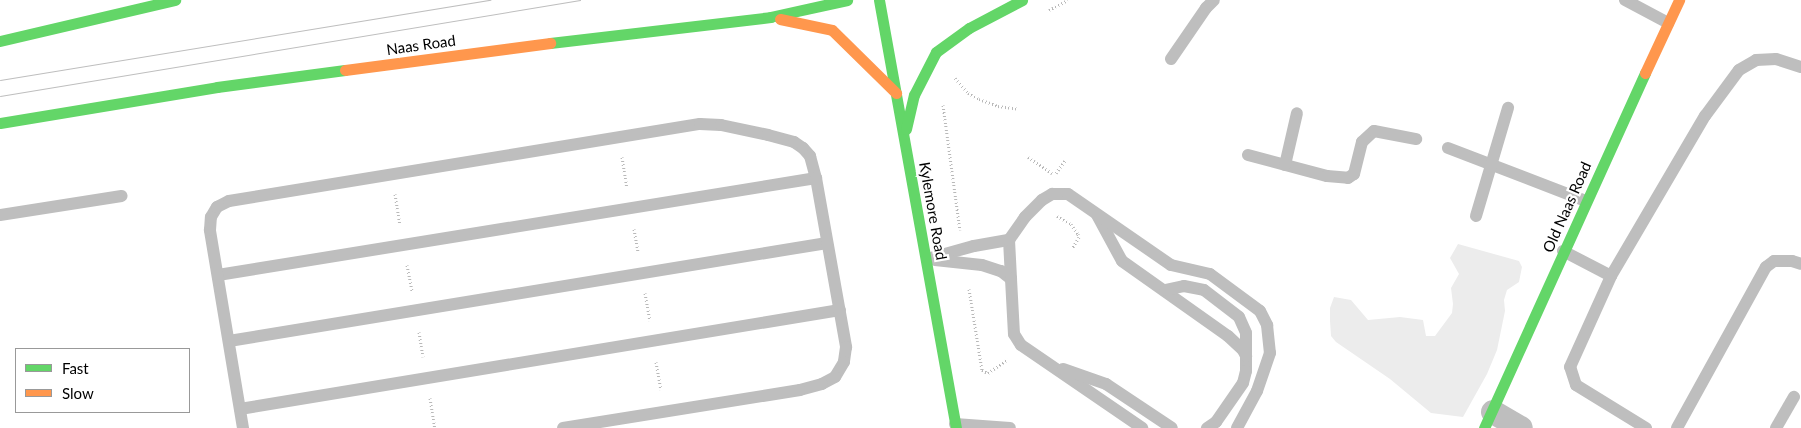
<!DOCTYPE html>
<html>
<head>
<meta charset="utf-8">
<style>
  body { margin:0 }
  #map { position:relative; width:1801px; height:428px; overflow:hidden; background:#fff; font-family:Lato,sans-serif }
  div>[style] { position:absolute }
  .green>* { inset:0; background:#ececec }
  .path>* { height:3px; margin-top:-1.5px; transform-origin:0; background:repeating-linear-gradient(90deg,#b9b9b9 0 1px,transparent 0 3.5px) }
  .lane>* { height:12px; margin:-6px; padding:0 6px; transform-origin:6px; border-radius:6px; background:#bebebe }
  .street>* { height:24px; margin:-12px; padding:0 12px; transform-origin:12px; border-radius:12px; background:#bebebe }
  .fast>* { height:11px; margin:-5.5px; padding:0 5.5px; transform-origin:5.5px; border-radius:5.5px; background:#63d668 }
  .slow>* { height:11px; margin:-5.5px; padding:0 5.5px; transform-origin:5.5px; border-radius:5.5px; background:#ff974d }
  .tram>* { height:1px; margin:-0.5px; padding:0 0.5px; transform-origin:0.5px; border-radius:0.5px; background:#bebebe }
  span { translate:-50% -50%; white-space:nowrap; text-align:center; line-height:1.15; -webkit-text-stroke:4.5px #fff; paint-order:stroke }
  .street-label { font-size:15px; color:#000 }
  .legend { position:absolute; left:15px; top:348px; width:175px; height:65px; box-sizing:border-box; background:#fff; border:1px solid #999; margin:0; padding:6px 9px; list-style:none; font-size:15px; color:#000 }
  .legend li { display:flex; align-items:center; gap:10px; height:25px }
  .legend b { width:25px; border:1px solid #999 }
</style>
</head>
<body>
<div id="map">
  <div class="green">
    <div style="clip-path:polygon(1458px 244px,1519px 261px,1522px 267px,1519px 282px,1507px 290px,1504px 300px,1505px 311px,1497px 350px,1487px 374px,1463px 417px,1431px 413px,1390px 379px,1336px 342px,1331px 336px,1330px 321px,1330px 308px,1334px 297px,1351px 300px,1368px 320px,1400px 317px,1423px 320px,1426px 336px,1435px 336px,1452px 313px,1453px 304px,1451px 288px,1459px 274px,1450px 258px)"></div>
  </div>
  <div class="path">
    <div style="left:1049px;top:10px;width:21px;rotate:-28deg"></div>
    <div style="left:955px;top:78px;width:20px;rotate:49deg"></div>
    <div style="left:968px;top:93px;width:13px;rotate:29deg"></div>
    <div style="left:979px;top:99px;width:20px;rotate:20deg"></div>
    <div style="left:998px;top:106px;width:21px;rotate:8deg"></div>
    <div style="left:943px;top:105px;width:126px;rotate:82.3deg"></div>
    <div style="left:622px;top:157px;width:31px;rotate:81deg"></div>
    <div style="left:1028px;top:157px;width:29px;rotate:34deg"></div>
    <div style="left:1056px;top:173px;width:17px;rotate:-54deg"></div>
    <div style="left:395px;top:194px;width:30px;rotate:81deg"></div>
    <div style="left:1057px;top:216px;width:16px;rotate:30deg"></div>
    <div style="left:1071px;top:224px;width:12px;rotate:55deg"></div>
    <div style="left:1078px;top:234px;width:3px;rotate:72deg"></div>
    <div style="left:1079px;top:237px;width:12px;rotate:121deg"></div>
    <div style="left:634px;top:229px;width:23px;rotate:80deg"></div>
    <div style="left:407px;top:265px;width:26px;rotate:79deg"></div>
    <div style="left:969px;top:289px;width:82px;rotate:80.9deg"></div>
    <div style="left:982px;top:370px;width:7px;rotate:27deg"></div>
    <div style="left:988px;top:373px;width:24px;rotate:-35deg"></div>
    <div style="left:645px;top:293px;width:28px;rotate:80deg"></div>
    <div style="left:419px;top:332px;width:25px;rotate:81deg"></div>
    <div style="left:656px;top:362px;width:28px;rotate:80deg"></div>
    <div style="left:430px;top:398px;width:30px;rotate:81deg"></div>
  </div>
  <div class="lane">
    <div style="left:1625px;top:0;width:49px;rotate:28.1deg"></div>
    <div style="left:1171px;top:59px;width:62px;rotate:-55.5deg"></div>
    <div style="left:1206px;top:8px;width:11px;rotate:-45deg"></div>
    <div style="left:1448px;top:148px;width:148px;rotate:21deg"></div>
    <div style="left:1248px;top:155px;width:82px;rotate:14.9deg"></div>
    <div style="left:1327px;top:176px;width:21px;rotate:5deg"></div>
    <div style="left:1348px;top:178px;width:7px;rotate:-34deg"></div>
    <div style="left:1354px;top:174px;width:33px;rotate:-76deg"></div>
    <div style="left:1362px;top:142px;width:16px;rotate:-43deg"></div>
    <div style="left:1374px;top:131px;width:43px;rotate:10.8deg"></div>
    <div style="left:1285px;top:165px;width:53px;rotate:-77deg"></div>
    <div style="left:0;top:215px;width:123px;rotate:-8.9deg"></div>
    <div style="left:1097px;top:215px;width:52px;rotate:61.5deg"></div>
    <div style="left:1122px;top:261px;width:130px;rotate:35.3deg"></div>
    <div style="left:1228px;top:336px;width:21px;rotate:43deg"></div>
    <div style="left:1243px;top:350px;width:7px;rotate:63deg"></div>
    <div style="left:1246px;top:356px;width:15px;rotate:90deg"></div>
    <div style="left:1246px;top:371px;width:12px;rotate:104deg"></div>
    <div style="left:1243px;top:383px;width:47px;rotate:124.7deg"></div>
    <div style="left:1216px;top:422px;width:11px;rotate:146deg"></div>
    <div style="left:1476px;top:216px;width:113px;rotate:-73.5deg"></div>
    <div style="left:1009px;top:240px;width:39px;rotate:87deg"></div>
    <div style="left:1563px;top:251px;width:54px;rotate:27.5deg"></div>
    <div style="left:927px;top:259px;width:49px;rotate:-15.5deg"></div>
    <div style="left:974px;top:246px;width:36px;rotate:-10deg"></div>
    <div style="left:1009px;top:240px;width:28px;rotate:-55deg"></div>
    <div style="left:1025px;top:217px;width:24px;rotate:-45deg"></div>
    <div style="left:1042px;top:200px;width:12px;rotate:-31deg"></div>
    <div style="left:1052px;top:194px;width:16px"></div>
    <div style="left:1068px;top:194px;width:125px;rotate:34.6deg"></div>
    <div style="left:1171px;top:265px;width:40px;rotate:13deg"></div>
    <div style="left:1210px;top:274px;width:62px;rotate:36.5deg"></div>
    <div style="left:1260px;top:311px;width:16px;rotate:63deg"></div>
    <div style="left:1267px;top:325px;width:28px;rotate:84deg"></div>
    <div style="left:1270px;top:353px;width:40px;rotate:108.9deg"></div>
    <div style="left:1257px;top:391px;width:42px;rotate:118.4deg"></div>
    <div style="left:935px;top:260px;width:47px;rotate:6.1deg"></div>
    <div style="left:982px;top:265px;width:20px;rotate:18deg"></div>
    <div style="left:1001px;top:271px;width:13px;rotate:39deg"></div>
    <div style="left:1011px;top:279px;width:55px;rotate:86.9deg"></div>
    <div style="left:1014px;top:334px;width:13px;rotate:58deg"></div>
    <div style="left:1021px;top:345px;width:147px;rotate:34.4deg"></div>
    <div style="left:218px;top:275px;width:606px;rotate:-9.21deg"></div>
    <div style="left:1165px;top:290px;width:19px;rotate:-12deg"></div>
    <div style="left:1184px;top:286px;width:20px;rotate:11deg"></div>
    <div style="left:1204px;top:290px;width:44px;rotate:37.6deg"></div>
    <div style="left:1239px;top:317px;width:17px;rotate:66deg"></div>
    <div style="left:1246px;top:333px;width:23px;rotate:90deg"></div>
    <div style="left:229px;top:341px;width:606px;rotate:-9.31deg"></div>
    <div style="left:1063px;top:369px;width:46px;rotate:19.2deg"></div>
    <div style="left:1106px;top:384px;width:79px;rotate:33.7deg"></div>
    <div style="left:240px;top:409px;width:608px;rotate:-9.37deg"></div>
    <div style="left:955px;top:424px;width:55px;rotate:4.2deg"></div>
    <div style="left:243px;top:428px;width:201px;rotate:-99.5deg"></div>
    <div style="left:210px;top:230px;width:13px;rotate:-86deg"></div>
    <div style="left:211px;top:217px;width:12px;rotate:-59deg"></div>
    <div style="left:217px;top:207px;width:13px;rotate:-27deg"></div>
    <div style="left:229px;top:201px;width:477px;rotate:-9.3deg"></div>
    <div style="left:700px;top:124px;width:21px;rotate:3deg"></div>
    <div style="left:721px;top:125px;width:48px;rotate:12deg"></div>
    <div style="left:768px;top:135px;width:27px;rotate:15deg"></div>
    <div style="left:794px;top:142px;width:11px;rotate:34deg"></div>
    <div style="left:803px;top:148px;width:11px;rotate:49deg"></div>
    <div style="left:810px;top:156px;width:23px;rotate:75deg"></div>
    <div style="left:816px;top:178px;width:172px;rotate:79.9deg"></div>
    <div style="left:846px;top:347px;width:15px;rotate:98deg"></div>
    <div style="left:844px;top:362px;width:17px;rotate:121deg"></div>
    <div style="left:835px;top:377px;width:15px;rotate:152deg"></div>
    <div style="left:822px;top:384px;width:23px;rotate:165deg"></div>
    <div style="left:800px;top:390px;width:240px;rotate:170.9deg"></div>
    <div style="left:1646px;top:428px;width:82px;rotate:-148.4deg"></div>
    <div style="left:1576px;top:385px;width:19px;rotate:-108deg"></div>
    <div style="left:1570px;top:367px;width:100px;rotate:-65.7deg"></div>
    <div style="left:1611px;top:276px;width:186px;rotate:-59.6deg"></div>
    <div style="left:1705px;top:116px;width:57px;rotate:-53.5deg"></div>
    <div style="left:1739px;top:70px;width:20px;rotate:-30deg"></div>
    <div style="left:1756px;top:60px;width:20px;rotate:-3deg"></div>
    <div style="left:1776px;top:59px;width:26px;rotate:18deg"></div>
    <div style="left:1677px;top:428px;width:184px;rotate:-61.1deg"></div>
    <div style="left:1766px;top:267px;width:10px;rotate:-37deg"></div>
    <div style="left:1774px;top:261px;width:18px"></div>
    <div style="left:1792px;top:261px;width:9px;rotate:18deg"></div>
    <div style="left:1776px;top:428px;width:36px;rotate:-60deg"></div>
  </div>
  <div class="street">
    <div style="left:1493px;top:412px;width:32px;rotate:30deg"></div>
  </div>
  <div class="fast">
    <div style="left:879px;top:0;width:435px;rotate:79.8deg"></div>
    <div style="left:0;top:41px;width:180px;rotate:-13.2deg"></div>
    <div style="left:550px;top:43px;width:222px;rotate:-6.7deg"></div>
    <div style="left:770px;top:17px;width:79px;rotate:-12.4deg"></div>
    <div style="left:0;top:123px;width:220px;rotate:-9.4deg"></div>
    <div style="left:217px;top:87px;width:129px;rotate:-7.6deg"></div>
    <div style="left:906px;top:129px;width:35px;rotate:-77deg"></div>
    <div style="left:914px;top:95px;width:48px;rotate:-62.9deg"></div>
    <div style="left:936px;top:52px;width:41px;rotate:-36deg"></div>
    <div style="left:969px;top:28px;width:60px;rotate:-27.8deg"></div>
    <div style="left:1484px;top:428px;width:390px;rotate:-65.6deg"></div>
  </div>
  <div class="slow">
    <div style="left:780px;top:19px;width:53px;rotate:11.9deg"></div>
    <div style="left:832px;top:30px;width:90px;rotate:44.5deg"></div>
    <div style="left:345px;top:70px;width:207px;rotate:-7.5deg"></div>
    <div style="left:1645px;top:73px;width:81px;rotate:-65deg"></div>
  </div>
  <div class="tram">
    <div style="left:0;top:80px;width:497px;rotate:-9.3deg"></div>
    <div style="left:0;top:96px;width:588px;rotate:-9.4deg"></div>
  </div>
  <div class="street-label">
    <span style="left:421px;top:45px;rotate:-8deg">Naas Road</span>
    <span style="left:1567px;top:207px;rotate:-66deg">Old Naas Road</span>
    <span style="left:933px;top:211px;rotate:80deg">Kylemore Road</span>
  </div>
  <ul class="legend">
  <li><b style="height:6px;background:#63d668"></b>Fast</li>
  <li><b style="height:6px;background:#ff974d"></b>Slow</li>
  </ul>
</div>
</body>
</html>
